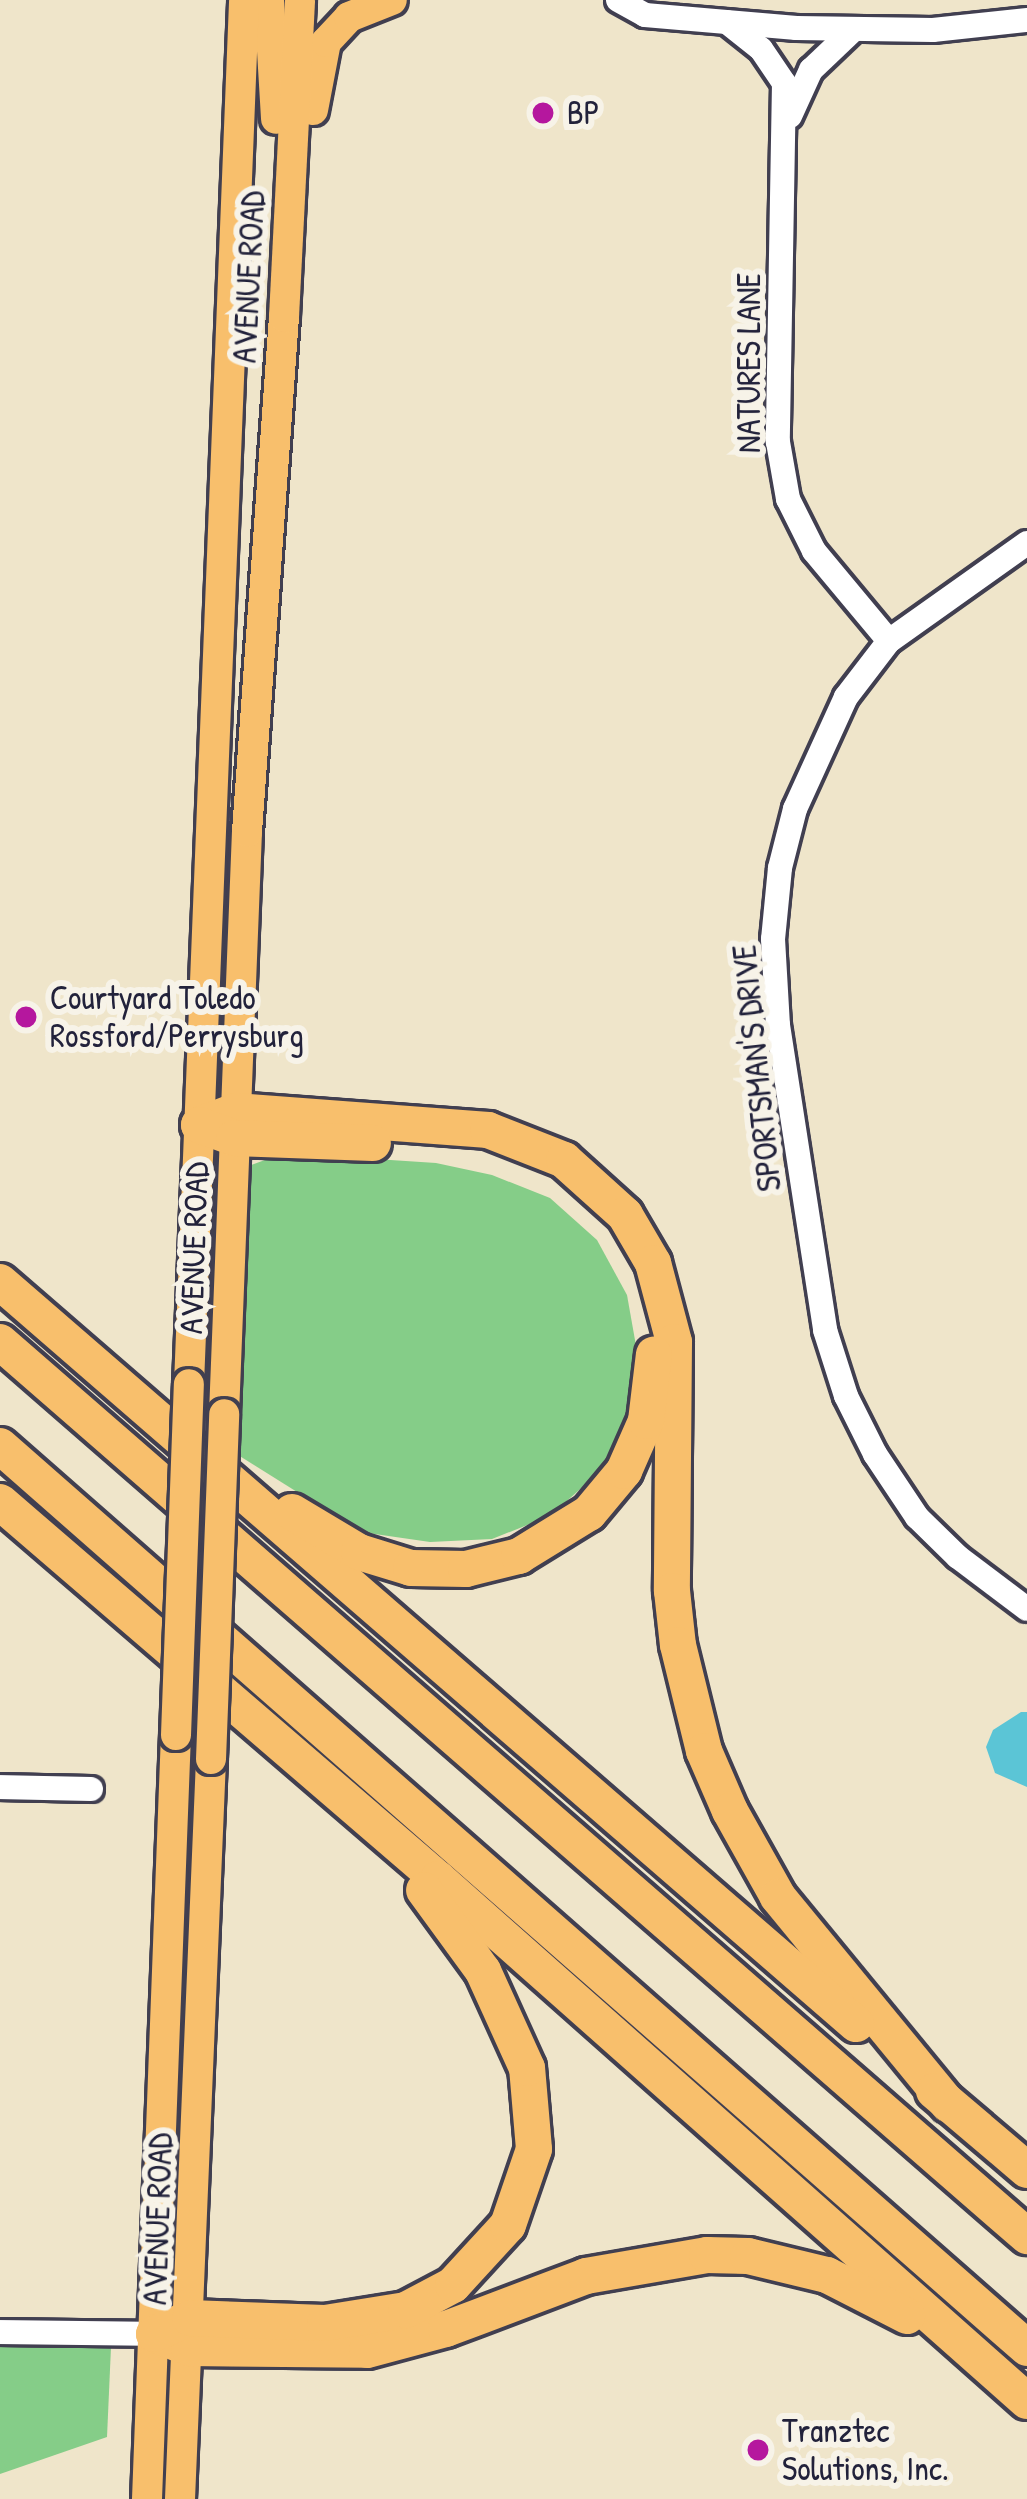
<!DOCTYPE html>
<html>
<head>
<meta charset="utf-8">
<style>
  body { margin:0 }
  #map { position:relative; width:1027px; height:2499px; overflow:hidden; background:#efe5ca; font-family:"Patrick Hand",sans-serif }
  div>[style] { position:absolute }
  .green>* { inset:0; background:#85cd88 }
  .water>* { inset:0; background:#5bc5d6 }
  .roads { filter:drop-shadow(3px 0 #413f50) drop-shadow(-3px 0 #413f50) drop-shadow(0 3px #413f50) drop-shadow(0 -3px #413f50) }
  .minor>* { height:24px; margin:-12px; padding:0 12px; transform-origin:12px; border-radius:12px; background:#fff }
  .major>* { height:30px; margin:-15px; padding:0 15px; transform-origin:15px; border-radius:15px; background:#f8bf6c }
  .highway>* { height:36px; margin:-18px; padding:0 18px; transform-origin:18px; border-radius:18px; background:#f8bf6c }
  .bridges { filter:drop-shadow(3px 0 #413f50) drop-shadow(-3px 0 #413f50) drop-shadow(0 3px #413f50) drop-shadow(0 -3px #413f50) }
  .major-bridge>* { height:30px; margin:-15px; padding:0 15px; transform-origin:15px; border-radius:15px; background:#f8bf6c }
  .dots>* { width:33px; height:33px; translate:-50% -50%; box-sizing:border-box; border:6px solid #f7f3e8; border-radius:50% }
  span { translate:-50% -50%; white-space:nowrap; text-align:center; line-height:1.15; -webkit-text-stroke:12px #f7f3e8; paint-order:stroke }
  .poi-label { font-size:33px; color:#22223b }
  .left { translate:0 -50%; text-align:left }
  .street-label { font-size:33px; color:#22223b }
</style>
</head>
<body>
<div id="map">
  <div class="green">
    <div style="clip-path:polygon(284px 1153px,436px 1163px,492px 1175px,550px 1198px,597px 1240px,627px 1295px,638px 1357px,628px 1419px,597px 1474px,550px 1516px,492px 1539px,430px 1542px,361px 1532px,238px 1455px,243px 1168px)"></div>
    <div style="clip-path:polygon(0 2347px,111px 2347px,107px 2437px,0 2474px)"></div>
  </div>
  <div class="water">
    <div style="clip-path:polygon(1021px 1712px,1027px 1712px,1027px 1787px,995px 1773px,986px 1747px,993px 1730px)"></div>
  </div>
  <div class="roads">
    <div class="minor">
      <div style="left:618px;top:0;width:31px;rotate:29deg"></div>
      <div style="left:645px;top:15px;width:152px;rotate:4.9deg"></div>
      <div style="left:796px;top:28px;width:137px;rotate:0.8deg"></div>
      <div style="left:933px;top:30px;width:95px;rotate:-6.1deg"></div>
      <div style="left:727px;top:22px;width:43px;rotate:38.5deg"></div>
      <div style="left:761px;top:49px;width:41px;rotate:55.9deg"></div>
      <div style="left:784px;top:83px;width:359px;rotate:91deg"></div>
      <div style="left:778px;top:442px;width:58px;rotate:80deg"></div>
      <div style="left:788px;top:499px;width:58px;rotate:63.4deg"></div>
      <div style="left:814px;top:551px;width:117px;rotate:50.2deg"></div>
      <div style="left:790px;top:116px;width:51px;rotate:-65.5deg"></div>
      <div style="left:811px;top:70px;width:58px;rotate:-43.6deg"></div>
      <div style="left:1027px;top:543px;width:169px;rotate:144.6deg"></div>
      <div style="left:889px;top:641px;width:71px;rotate:127.5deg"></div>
      <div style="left:846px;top:697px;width:123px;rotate:114.5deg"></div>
      <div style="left:795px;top:809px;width:61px;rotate:104.3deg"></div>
      <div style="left:780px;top:868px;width:71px;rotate:95.6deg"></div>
      <div style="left:773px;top:939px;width:86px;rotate:86.7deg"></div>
      <div style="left:778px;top:1025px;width:309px;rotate:81.2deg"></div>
      <div style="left:825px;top:1330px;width:69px;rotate:72.3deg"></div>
      <div style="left:846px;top:1396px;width:65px;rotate:63.4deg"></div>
      <div style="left:875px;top:1454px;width:76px;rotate:56.3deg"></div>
      <div style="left:917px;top:1517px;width:57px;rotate:44.3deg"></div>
      <div style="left:958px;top:1557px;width:86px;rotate:37deg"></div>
      <div style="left:0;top:1787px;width:91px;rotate:1.3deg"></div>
      <div style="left:0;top:2332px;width:154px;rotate:0.7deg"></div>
    </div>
    <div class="major">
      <div style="left:269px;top:0;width:119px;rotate:86.6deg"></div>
      <div style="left:313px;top:110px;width:69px;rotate:-79.2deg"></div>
      <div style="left:326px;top:42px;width:34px;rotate:-47deg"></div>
      <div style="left:349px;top:17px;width:46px;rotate:-21.6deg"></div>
      <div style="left:189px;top:1384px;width:1385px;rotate:-87.72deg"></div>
      <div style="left:224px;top:1414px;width:582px;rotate:-87.74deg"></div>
      <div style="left:247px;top:832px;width:516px;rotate:-85.89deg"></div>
      <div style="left:284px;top:317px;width:317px;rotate:-87.1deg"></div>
      <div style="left:147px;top:2499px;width:765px;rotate:-87.83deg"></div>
      <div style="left:180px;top:2499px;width:741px;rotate:-87.6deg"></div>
    </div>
    <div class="highway">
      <div style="left:199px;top:1125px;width:39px;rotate:-21deg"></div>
      <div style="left:235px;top:1111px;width:254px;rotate:4.3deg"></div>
      <div style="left:488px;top:1130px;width:82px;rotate:21.5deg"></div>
      <div style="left:564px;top:1160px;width:82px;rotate:42deg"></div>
      <div style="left:625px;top:1215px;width:56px;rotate:59.7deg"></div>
      <div style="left:653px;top:1263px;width:82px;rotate:75.1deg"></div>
      <div style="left:674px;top:1342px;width:249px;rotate:90.5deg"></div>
      <div style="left:672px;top:1591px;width:54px;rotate:83.7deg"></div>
      <div style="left:678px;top:1645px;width:109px;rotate:76.2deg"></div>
      <div style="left:704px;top:1751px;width:65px;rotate:66.6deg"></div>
      <div style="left:730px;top:1811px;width:98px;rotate:60.8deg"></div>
      <div style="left:778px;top:1897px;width:268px;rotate:50.6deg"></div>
      <div style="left:199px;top:1125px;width:37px;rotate:20deg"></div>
      <div style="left:234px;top:1138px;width:139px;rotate:2.1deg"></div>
      <div style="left:0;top:1282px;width:1133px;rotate:40.92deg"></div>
      <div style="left:0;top:1342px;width:1362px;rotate:41.04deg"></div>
      <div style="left:0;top:1446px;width:1367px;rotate:41.29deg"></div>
      <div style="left:0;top:1502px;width:578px;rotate:40.72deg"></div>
      <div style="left:438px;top:1879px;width:787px;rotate:41.55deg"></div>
      <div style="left:292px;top:1512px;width:78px;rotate:30.8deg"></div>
      <div style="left:359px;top:1552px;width:54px;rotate:17.1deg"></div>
      <div style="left:411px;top:1568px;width:55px;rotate:1deg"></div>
      <div style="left:466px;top:1569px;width:55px;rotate:-13.8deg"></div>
      <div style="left:519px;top:1556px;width:82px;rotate:-31.6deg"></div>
      <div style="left:589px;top:1513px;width:55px;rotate:-50.2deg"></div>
      <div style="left:624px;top:1471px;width:55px;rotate:-66.3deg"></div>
      <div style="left:646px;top:1421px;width:67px;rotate:-83.2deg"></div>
      <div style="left:934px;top:2091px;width:122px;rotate:40.3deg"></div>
      <div style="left:154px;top:2334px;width:38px;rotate:22deg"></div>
      <div style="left:189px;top:2348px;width:178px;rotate:0.6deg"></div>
      <div style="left:367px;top:2350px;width:82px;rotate:-14.9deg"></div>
      <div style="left:446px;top:2329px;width:150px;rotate:-20.7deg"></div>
      <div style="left:586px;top:2276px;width:123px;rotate:-9.8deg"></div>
      <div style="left:707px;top:2255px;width:41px;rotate:1.4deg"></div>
      <div style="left:748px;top:2256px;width:81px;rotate:13.5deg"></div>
      <div style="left:827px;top:2275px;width:90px;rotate:27.1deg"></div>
      <div style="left:154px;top:2334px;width:39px;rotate:-24deg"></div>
      <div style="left:190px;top:2318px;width:135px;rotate:2.1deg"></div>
      <div style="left:325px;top:2323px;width:82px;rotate:-9.1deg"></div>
      <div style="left:406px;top:2310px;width:53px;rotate:-28deg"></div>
      <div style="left:453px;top:2285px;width:81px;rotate:-47.5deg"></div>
      <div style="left:508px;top:2225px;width:80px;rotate:-71.1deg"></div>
      <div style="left:534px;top:2149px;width:81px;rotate:-94.9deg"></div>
      <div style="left:527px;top:2068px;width:107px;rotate:-114.4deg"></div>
      <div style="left:483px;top:1971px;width:100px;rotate:-126.1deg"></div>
    </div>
  </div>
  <div class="bridges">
    <div class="major-bridge">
      <div style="left:176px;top:1735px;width:351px;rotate:-87.9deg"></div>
      <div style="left:211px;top:1759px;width:345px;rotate:-87.8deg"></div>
    </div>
  </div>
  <div class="dots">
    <div style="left:543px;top:113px;background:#b5179e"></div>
    <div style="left:26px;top:1017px;background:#b5179e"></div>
    <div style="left:758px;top:2450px;background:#b5179e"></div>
  </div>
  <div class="poi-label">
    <span class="left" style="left:567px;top:113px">BP</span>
    <span class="left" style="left:50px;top:1017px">Courtyard Toledo<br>Rossford/Perrysburg</span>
    <span class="left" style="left:782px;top:2450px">Tranztec<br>Solutions, Inc.</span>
  </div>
  <div class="street-label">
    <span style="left:249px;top:277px;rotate:-87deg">AVENUE ROAD</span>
    <span style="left:749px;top:363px;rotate:-90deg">NATURES LANE</span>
    <span style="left:757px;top:1068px;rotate:-96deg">SPORTSMAN'S DRIVE</span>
    <span style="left:194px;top:1248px;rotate:-88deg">AVENUE ROAD</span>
    <span style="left:158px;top:2219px;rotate:-88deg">AVENUE ROAD</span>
  </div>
</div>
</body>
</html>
